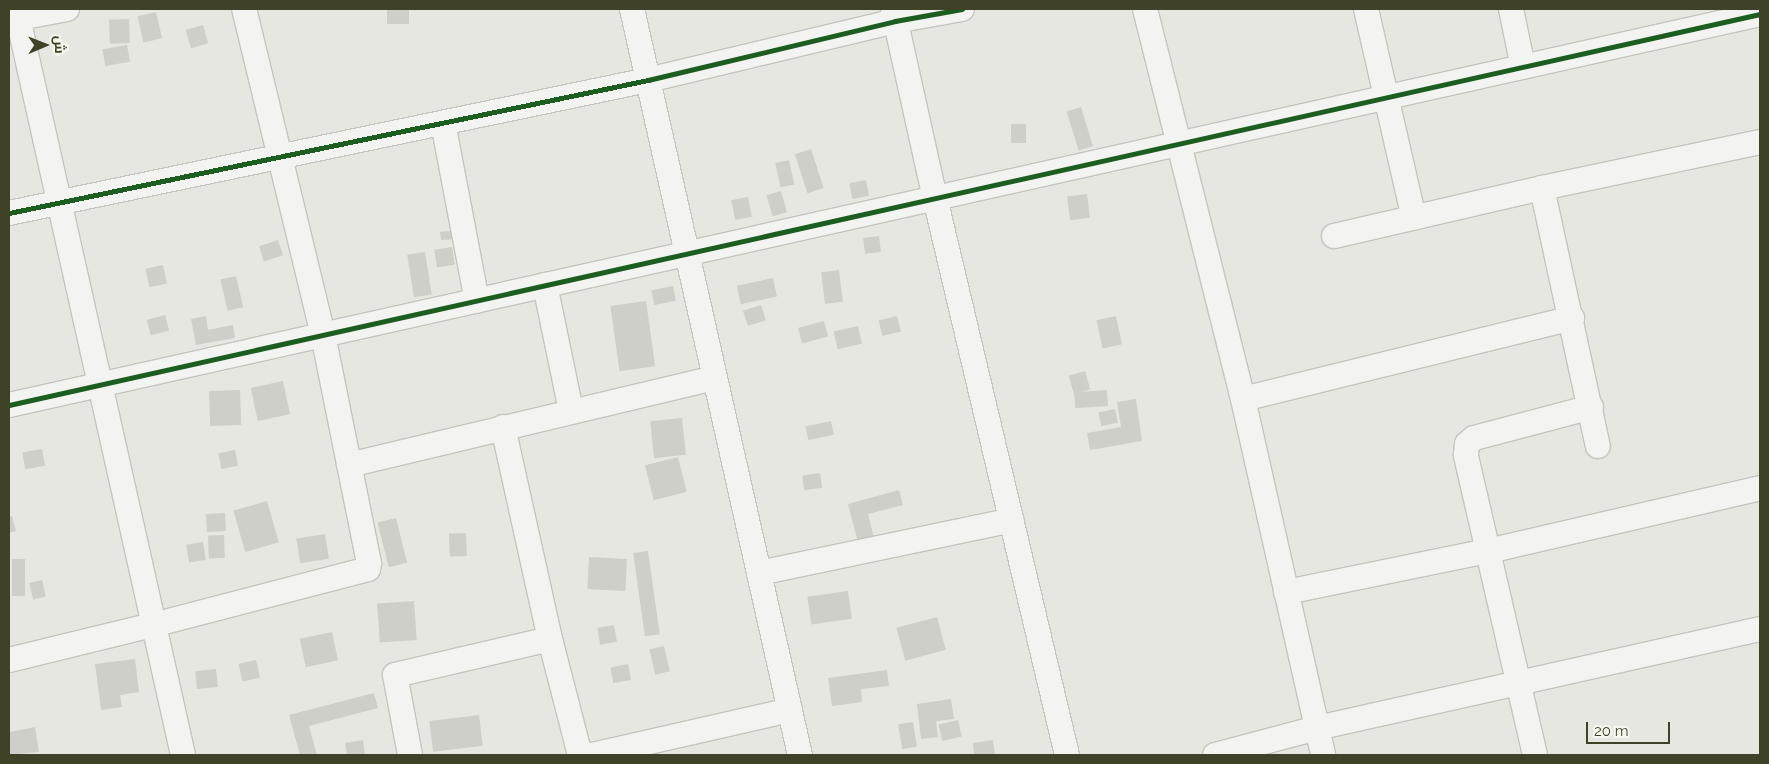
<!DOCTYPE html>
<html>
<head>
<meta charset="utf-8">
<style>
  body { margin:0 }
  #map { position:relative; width:1769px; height:764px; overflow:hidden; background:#e7e7e1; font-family:Raleway,Cairo,sans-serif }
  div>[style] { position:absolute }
  .building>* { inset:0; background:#cfcfc9; transform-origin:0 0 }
  .roads { filter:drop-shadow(1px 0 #c5c5bf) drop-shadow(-1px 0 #c5c5bf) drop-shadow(0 1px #c5c5bf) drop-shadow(0 -1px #c5c5bf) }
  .street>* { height:24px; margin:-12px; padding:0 12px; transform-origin:12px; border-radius:12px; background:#f3f3f1 }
  .cycleway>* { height:5px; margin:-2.5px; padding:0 2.5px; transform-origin:2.5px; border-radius:2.5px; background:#1b5e20 }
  span { translate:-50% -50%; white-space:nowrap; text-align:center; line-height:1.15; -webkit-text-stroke:4px #f6f7ee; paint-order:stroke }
  .frame { position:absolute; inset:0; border:10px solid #3f4226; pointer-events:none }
  .north { position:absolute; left:20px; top:20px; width:50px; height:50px; -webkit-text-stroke:4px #f6f7ee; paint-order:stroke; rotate:89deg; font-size:14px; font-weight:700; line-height:20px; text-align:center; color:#3f4226 }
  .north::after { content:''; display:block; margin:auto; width:18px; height:22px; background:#3f4226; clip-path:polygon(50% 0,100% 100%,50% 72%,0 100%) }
  .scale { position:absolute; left:1586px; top:722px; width:84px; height:22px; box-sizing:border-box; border:2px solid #3f4226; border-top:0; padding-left:6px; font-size:15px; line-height:18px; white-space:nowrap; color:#3f4226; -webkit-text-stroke:4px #f6f7ee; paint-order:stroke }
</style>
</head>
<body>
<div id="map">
  <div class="building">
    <div style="left:387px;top:9px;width:22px;height:15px"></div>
    <div style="left:156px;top:12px;width:27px;height:19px;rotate:77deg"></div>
    <div style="left:129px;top:19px;width:24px;height:20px;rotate:88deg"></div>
    <div style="left:203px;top:25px;width:19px;height:18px;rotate:74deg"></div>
    <div style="left:127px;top:45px;width:17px;height:25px;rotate:80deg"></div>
    <div style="left:1081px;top:107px;width:41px;height:15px;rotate:73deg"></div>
    <div style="left:1011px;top:124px;width:15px;height:19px"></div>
    <div style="left:811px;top:149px;width:41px;height:17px;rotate:72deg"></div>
    <div style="left:789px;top:160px;width:25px;height:14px;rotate:78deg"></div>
    <div style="left:866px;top:180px;width:16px;height:17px;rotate:79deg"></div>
    <div style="left:781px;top:191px;width:22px;height:15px;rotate:74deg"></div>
    <div style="left:1087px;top:194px;width:24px;height:20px;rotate:83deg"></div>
    <div style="left:748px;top:197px;width:20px;height:17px;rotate:79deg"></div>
    <div style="clip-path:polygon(462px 230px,462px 239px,441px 240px,440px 232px)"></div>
    <div style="left:879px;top:236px;width:16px;height:16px;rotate:83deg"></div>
    <div style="left:278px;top:240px;width:16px;height:20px;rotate:72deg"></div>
    <div style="left:452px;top:247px;width:18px;height:18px;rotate:81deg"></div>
    <div style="left:425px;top:252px;width:43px;height:18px;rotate:81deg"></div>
    <div style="left:163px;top:265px;width:19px;height:18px;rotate:78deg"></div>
    <div style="left:839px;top:270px;width:32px;height:18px;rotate:83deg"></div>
    <div style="left:236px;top:276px;width:32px;height:16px;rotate:77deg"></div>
    <div style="left:773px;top:278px;width:19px;height:37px;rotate:78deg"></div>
    <div style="left:673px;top:286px;width:15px;height:22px;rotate:79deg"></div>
    <div style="left:646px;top:301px;width:66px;height:36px;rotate:82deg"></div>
    <div style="left:761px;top:305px;width:16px;height:19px;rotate:72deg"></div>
    <div style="left:165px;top:315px;width:16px;height:19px;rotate:75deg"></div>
    <div style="clip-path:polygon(206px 316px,208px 330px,233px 325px,235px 338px,196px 345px,191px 319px)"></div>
    <div style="left:897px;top:316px;width:16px;height:19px;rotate:76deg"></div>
    <div style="left:1116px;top:316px;width:29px;height:20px;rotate:78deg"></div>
    <div style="left:824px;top:321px;width:16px;height:27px;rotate:75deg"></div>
    <div style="left:858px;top:326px;width:18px;height:25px;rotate:77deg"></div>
    <div style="left:1085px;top:371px;width:19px;height:17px;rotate:74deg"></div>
    <div style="left:283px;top:381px;width:34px;height:33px;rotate:78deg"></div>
    <div style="left:240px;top:390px;width:35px;height:31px;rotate:88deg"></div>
    <div style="left:1107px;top:390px;width:16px;height:33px;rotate:86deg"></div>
    <div style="clip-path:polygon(1136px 399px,1142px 441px,1090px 450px,1087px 433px,1121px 427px,1117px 402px)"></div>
    <div style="left:1115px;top:409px;width:14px;height:17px;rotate:78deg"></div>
    <div style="left:682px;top:418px;width:37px;height:32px;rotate:84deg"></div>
    <div style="left:831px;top:421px;width:14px;height:26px;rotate:78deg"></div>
    <div style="left:42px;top:449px;width:17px;height:20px;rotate:80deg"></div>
    <div style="left:235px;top:450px;width:16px;height:17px;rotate:79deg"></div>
    <div style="left:678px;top:457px;width:36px;height:34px;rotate:76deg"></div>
    <div style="left:820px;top:473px;width:15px;height:18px;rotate:82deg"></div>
    <div style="clip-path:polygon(899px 490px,903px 505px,868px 514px,874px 538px,858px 542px,848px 504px)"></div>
    <div style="left:267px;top:501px;width:43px;height:35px;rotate:74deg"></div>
    <div style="left:225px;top:513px;width:18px;height:19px;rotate:87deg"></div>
    <div style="clip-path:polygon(9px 516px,12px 516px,16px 531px,9px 533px)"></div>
    <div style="left:396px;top:518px;width:46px;height:19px;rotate:76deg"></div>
    <div style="left:466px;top:533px;width:23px;height:17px;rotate:88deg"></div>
    <div style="left:325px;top:534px;width:25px;height:29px;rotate:81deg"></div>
    <div style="left:224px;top:535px;width:23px;height:16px;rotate:88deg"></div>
    <div style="left:203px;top:542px;width:18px;height:17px;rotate:81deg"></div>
    <div style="left:648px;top:551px;width:84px;height:15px;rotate:82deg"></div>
    <div style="left:589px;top:557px;width:38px;height:32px;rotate:3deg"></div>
    <div style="left:12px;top:559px;width:13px;height:37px"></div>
    <div style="left:42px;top:580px;width:17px;height:13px;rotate:77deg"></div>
    <div style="left:848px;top:591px;width:28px;height:41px;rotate:82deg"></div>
    <div style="left:414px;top:601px;width:39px;height:37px;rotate:86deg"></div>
    <div style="left:937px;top:617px;width:34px;height:42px;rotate:75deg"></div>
    <div style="left:614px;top:625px;width:17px;height:17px;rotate:80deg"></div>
    <div style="left:332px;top:632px;width:29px;height:33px;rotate:78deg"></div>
    <div style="left:664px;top:646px;width:26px;height:15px;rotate:77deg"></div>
    <div style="clip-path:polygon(135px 659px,139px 692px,120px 695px,122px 707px,101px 710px,95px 664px)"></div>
    <div style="left:256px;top:660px;width:18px;height:18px;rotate:77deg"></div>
    <div style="left:628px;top:664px;width:16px;height:18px;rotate:79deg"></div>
    <div style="left:216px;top:669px;width:18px;height:21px;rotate:84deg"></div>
    <div style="clip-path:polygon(887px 670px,889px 686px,861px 689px,862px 702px,832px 706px,828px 678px)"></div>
    <div style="clip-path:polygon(374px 693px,378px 708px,309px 726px,317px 755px,300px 755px,289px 715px)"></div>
    <div style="clip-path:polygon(951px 699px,954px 719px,936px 721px,938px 737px,921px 739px,917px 704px)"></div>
    <div style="left:479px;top:715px;width:31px;height:50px;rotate:83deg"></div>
    <div style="left:958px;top:720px;width:17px;height:20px;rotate:77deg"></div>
    <div style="left:913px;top:722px;width:25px;height:15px;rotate:81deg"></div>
    <div style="clip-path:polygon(35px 727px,39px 752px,9px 755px,9px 732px)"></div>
    <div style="clip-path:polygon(363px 740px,365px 755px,347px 755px,345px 743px)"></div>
    <div style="clip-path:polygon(993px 740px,995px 755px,974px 755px,973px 743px)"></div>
  </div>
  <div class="roads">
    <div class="street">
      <div style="left:16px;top:9px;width:764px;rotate:77.38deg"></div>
      <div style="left:632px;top:9px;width:765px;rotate:77.31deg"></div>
      <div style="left:893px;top:9px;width:194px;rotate:77.5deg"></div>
      <div style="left:935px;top:198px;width:572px;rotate:76.67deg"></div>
      <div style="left:1145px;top:9px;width:402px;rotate:75.9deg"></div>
      <div style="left:1243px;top:399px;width:365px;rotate:77.3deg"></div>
      <div style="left:1366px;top:9px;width:214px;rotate:77.1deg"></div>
      <div style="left:1511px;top:9px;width:59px;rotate:78.3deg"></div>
      <div style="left:9px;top:20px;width:59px;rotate:-10.7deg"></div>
      <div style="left:443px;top:123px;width:181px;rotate:79.2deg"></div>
      <div style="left:1542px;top:188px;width:264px;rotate:77.8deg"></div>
      <div style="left:9px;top:213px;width:653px;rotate:-11.76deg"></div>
      <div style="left:648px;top:80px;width:254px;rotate:-13.4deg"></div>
      <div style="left:895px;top:21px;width:68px;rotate:-10.2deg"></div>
      <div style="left:1334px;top:236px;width:213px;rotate:-13deg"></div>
      <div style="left:1542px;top:188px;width:223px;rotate:-11.9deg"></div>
      <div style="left:545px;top:285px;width:129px;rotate:78.3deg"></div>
      <div style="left:1243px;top:399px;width:339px;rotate:-13.8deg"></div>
      <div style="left:9px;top:405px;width:1794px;rotate:-12.59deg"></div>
      <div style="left:503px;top:427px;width:217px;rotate:77.5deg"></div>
      <div style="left:550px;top:639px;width:120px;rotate:75.5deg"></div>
      <div style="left:349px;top:465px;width:376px;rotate:-13.4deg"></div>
      <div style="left:759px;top:573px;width:258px;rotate:-11.8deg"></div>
      <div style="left:1286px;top:592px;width:206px;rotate:-11.5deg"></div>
      <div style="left:1488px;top:551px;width:279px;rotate:-13deg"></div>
      <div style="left:9px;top:660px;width:148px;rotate:-13.7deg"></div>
      <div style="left:153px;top:625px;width:222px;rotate:-14.6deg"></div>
      <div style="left:368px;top:569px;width:6px;rotate:-81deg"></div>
      <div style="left:369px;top:563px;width:233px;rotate:-101.4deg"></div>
      <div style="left:323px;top:335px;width:335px;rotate:-103.6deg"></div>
      <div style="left:410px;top:755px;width:81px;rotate:-100.6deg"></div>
      <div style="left:395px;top:675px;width:159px;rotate:-13.1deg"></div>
      <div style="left:592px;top:755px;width:203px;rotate:-12.8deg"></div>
      <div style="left:1215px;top:755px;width:106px;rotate:-14.8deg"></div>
      <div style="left:1317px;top:728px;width:454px;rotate:-12.6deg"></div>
      <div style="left:1535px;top:755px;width:308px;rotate:-103deg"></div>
      <div style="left:1466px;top:455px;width:11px;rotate:-85deg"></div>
      <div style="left:1467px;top:444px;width:9px;rotate:-41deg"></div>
      <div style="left:1474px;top:438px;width:121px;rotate:-14.8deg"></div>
    </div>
  </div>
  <div class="cycleway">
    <div style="left:9px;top:213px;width:653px;rotate:-11.76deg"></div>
    <div style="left:648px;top:80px;width:254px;rotate:-13.4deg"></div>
    <div style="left:895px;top:21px;width:68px;rotate:-10.2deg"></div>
    <div style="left:9px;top:405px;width:1794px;rotate:-12.59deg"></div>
  </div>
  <div class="frame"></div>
  <div class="north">ش</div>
  <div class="scale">20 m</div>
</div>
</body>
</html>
